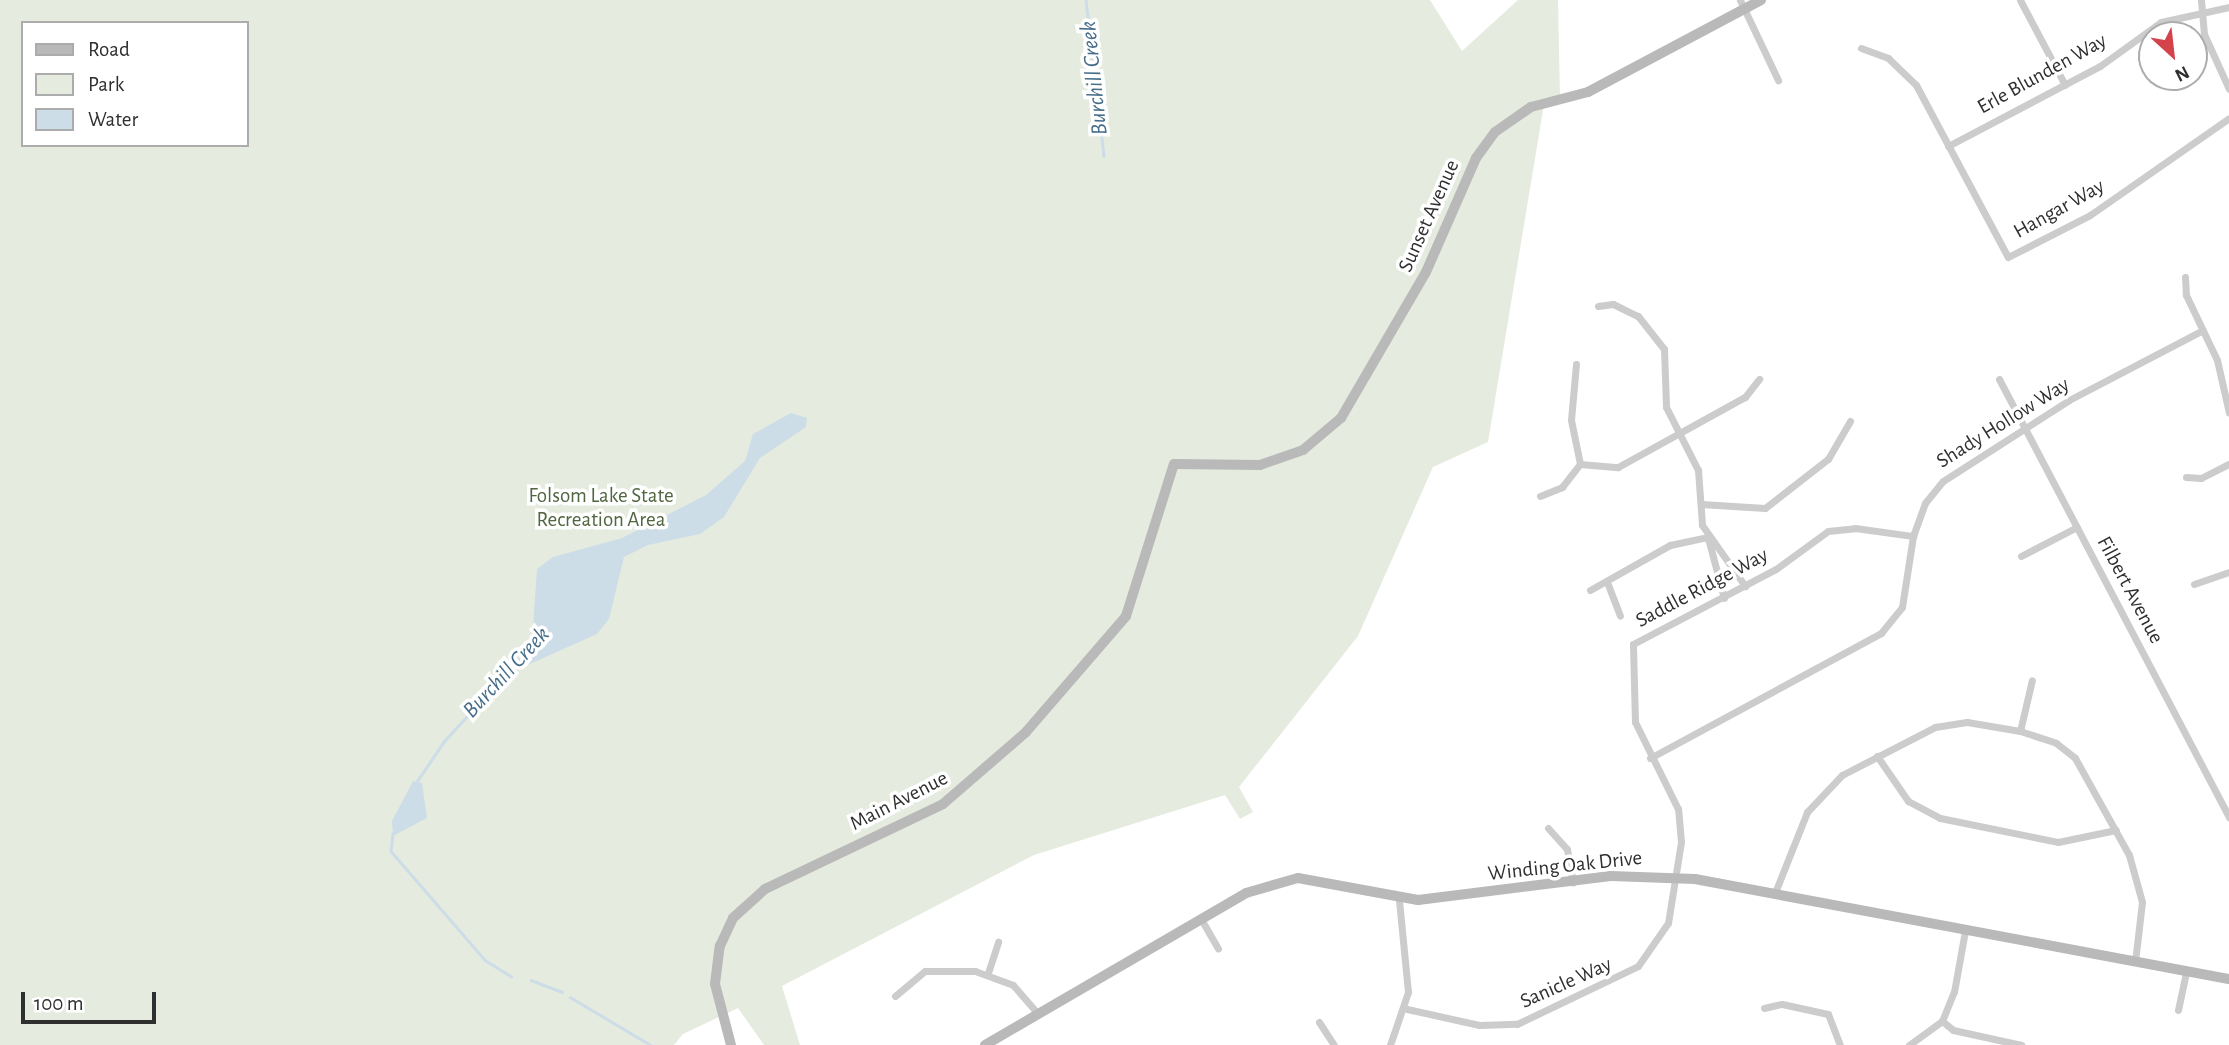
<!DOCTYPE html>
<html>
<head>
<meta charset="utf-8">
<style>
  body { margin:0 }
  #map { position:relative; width:2229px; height:1045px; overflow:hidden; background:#fff; font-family:"Alegreya Sans",sans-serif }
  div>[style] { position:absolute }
  .green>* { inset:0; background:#e5ebde }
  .water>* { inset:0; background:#cddde8 }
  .stream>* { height:2.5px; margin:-1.25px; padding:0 1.25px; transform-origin:1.25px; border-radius:1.25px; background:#cddde8 }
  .street>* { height:7px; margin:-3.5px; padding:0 3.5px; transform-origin:3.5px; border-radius:3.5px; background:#ccc }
  .secondary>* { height:10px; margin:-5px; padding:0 5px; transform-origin:5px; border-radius:5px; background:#b9b9b9 }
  span { translate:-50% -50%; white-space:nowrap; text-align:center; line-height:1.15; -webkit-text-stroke:7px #fff; paint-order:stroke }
  .street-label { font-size:21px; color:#2f2f2f }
  .park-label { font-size:21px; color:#516641 }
  .water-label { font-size:23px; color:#456d89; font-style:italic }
  .legend { position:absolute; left:21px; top:21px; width:228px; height:126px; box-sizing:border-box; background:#fff; border:2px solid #acacac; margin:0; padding:9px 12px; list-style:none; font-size:21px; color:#2f2f2f }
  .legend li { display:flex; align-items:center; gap:14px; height:35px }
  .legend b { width:35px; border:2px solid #acacac }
  .north { position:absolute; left:2138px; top:21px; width:70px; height:70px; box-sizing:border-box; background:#fff; border:2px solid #acacac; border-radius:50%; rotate:153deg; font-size:19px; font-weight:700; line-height:28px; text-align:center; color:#2f2f2f }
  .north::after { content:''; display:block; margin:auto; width:24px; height:32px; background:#d4434b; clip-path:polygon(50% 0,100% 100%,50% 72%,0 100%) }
  .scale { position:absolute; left:21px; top:992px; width:135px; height:32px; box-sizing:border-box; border:4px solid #2f2f2f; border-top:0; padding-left:9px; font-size:21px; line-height:24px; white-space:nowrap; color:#2f2f2f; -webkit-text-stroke:5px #fff; paint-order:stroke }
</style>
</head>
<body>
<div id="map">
  <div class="green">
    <div style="clip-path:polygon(evenodd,0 0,1430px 0,1462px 51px,1518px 0,1558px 0,1560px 97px,1544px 104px,1488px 442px,1433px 467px,1358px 636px,1239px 787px,1253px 812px,1240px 819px,1225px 795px,1034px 855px,782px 986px,800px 1045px,764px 1045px,738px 1008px,683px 1034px,674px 1045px,0 1045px,0 0,23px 23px,247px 23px,247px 145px,23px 145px,23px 23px)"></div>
  </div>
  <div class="water">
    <div style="clip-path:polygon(791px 413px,807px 418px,806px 427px,760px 458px,724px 517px,700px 534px,648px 545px,624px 557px,609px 619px,597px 634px,521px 668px,532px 639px,537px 569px,553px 557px,622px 538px,706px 495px,745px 461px,753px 434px)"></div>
    <div style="clip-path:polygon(413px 781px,422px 783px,427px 818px,393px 836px,392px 821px)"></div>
  </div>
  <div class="stream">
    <div style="left:1086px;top:0;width:157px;rotate:83.4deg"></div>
    <div style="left:415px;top:784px;width:53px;rotate:-55.7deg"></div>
    <div style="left:445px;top:740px;width:121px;rotate:-47.3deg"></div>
    <div style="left:393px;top:833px;width:18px;rotate:96deg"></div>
    <div style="left:391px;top:851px;width:144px;rotate:49.2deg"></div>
    <div style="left:485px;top:960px;width:31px;rotate:32deg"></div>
    <div style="left:531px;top:980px;width:33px;rotate:21deg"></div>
    <div style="left:570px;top:997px;width:94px;rotate:30.7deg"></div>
  </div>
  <div class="street">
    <div style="left:1740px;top:0;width:89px;rotate:64.6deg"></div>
    <div style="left:2020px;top:0;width:96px;rotate:62.1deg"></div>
    <div style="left:2201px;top:0;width:34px;rotate:85deg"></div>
    <div style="left:2204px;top:34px;width:60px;rotate:65.6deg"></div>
    <div style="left:1861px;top:48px;width:29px;rotate:20deg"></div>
    <div style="left:1888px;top:58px;width:39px;rotate:44deg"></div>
    <div style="left:1916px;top:85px;width:195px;rotate:61.9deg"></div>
    <div style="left:2008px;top:257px;width:92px;rotate:-27.1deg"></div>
    <div style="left:2090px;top:215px;width:169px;rotate:-34.9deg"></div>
    <div style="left:1948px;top:146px;width:172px;rotate:-27.8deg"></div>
    <div style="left:2100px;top:66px;width:75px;rotate:-35.8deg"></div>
    <div style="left:2161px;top:22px;width:70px;rotate:-12.4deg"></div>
    <div style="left:2185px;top:277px;width:18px;rotate:87deg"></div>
    <div style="left:2186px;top:295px;width:72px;rotate:64.5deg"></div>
    <div style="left:2217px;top:360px;width:54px;rotate:77.2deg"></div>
    <div style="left:1598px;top:306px;width:15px;rotate:-8deg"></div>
    <div style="left:1613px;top:304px;width:28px;rotate:26deg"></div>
    <div style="left:1638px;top:316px;width:42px;rotate:51.8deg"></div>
    <div style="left:1664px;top:349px;width:58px;rotate:88deg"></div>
    <div style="left:1666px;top:407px;width:71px;rotate:63.1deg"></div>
    <div style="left:1698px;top:470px;width:55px;rotate:85.8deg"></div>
    <div style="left:1702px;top:525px;width:75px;rotate:54.8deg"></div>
    <div style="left:1576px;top:364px;width:56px;rotate:95.1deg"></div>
    <div style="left:1571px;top:420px;width:45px;rotate:78.4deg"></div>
    <div style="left:1999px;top:379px;width:495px;rotate:62.3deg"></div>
    <div style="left:1580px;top:464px;width:38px;rotate:5deg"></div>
    <div style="left:1618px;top:467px;width:145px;rotate:-28.9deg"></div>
    <div style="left:1745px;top:397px;width:23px;rotate:-52deg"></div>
    <div style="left:2186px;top:477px;width:15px;rotate:4deg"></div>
    <div style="left:2201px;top:478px;width:31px;rotate:-27deg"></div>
    <div style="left:1540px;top:496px;width:24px;rotate:-22deg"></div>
    <div style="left:1562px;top:487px;width:29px;rotate:-52deg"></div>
    <div style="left:1701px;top:504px;width:64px;rotate:3.6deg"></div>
    <div style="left:1765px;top:508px;width:80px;rotate:-37.9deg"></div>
    <div style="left:1828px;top:459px;width:44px;rotate:-59.9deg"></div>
    <div style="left:1708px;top:538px;width:62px;rotate:75.1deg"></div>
    <div style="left:2021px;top:556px;width:63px;rotate:-27.4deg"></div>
    <div style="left:1607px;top:582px;width:36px;rotate:69deg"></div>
    <div style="left:2194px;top:584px;width:37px;rotate:-19deg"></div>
    <div style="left:1590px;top:590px;width:92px;rotate:-29.4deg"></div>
    <div style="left:1670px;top:545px;width:39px;rotate:-12deg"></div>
    <div style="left:2020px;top:731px;width:52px;rotate:-76.8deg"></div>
    <div style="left:1877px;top:756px;width:55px;rotate:55.4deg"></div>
    <div style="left:1908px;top:801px;width:36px;rotate:28deg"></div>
    <div style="left:1940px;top:818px;width:120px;rotate:11.5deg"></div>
    <div style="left:2058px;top:842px;width:59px;rotate:-11.7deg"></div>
    <div style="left:1650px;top:758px;width:263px;rotate:-28.4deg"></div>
    <div style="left:1881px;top:633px;width:33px;rotate:-51deg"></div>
    <div style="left:1902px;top:607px;width:72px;rotate:-81.2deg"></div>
    <div style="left:1913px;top:536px;width:35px;rotate:-70deg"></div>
    <div style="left:1925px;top:503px;width:28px;rotate:-51deg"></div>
    <div style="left:1943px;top:481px;width:150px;rotate:-32.7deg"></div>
    <div style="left:2069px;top:400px;width:151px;rotate:-27.6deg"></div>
    <div style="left:1548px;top:828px;width:28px;rotate:48deg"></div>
    <div style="left:1567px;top:849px;width:34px;rotate:80deg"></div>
    <div style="left:1776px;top:890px;width:84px;rotate:-68.3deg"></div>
    <div style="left:1807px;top:812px;width:51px;rotate:-46.6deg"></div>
    <div style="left:1842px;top:775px;width:105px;rotate:-27.3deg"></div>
    <div style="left:1935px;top:727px;width:32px;rotate:-9deg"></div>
    <div style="left:1967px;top:722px;width:54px;rotate:9.6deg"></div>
    <div style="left:2020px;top:731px;width:38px;rotate:18deg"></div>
    <div style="left:2056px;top:743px;width:24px;rotate:38deg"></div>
    <div style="left:2075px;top:758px;width:111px;rotate:60.9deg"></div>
    <div style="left:2129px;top:855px;width:49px;rotate:74.5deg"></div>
    <div style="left:2142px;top:902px;width:60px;rotate:96.7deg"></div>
    <div style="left:1201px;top:919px;width:34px;rotate:60deg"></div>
    <div style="left:988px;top:973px;width:33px;rotate:-72deg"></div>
    <div style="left:895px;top:996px;width:39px;rotate:-40deg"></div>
    <div style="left:925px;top:971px;width:50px"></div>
    <div style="left:975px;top:971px;width:40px;rotate:20.2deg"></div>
    <div style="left:1013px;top:985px;width:38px;rotate:49deg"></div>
    <div style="left:1764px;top:1008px;width:18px;rotate:-13deg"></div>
    <div style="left:1782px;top:1004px;width:47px;rotate:12.3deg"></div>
    <div style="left:1828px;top:1014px;width:33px;rotate:69deg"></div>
    <div style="left:1407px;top:1009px;width:74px;rotate:12.5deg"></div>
    <div style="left:1479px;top:1025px;width:38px;rotate:-2deg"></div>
    <div style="left:1517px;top:1024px;width:134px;rotate:-25.6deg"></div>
    <div style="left:1638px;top:966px;width:52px;rotate:-55.1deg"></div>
    <div style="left:1668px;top:923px;width:82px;rotate:-80.9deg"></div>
    <div style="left:1681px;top:842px;width:33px;rotate:-95deg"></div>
    <div style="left:1678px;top:809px;width:97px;rotate:-116.3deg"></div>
    <div style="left:1635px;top:722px;width:78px;rotate:-91.5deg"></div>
    <div style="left:1633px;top:644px;width:161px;rotate:-27.7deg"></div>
    <div style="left:1776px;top:569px;width:64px;rotate:-36.2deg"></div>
    <div style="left:1828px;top:531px;width:27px;rotate:-6deg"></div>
    <div style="left:1855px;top:528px;width:59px;rotate:7.9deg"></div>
    <div style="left:2178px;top:1010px;width:38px;rotate:-78deg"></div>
    <div style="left:1942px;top:1021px;width:14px;rotate:39deg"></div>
    <div style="left:1953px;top:1030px;width:70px;rotate:12.4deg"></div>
    <div style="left:1319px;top:1022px;width:27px;rotate:57deg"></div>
    <div style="left:1390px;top:1045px;width:56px;rotate:-71.2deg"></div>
    <div style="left:1408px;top:992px;width:92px;rotate:-95.6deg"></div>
    <div style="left:1909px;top:1045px;width:41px;rotate:-36deg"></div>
    <div style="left:1942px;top:1021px;width:31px;rotate:-68deg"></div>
    <div style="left:1954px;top:992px;width:62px;rotate:-79.8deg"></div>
  </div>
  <div class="secondary">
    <div style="left:731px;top:1045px;width:63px;rotate:-104.7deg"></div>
    <div style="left:715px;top:984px;width:38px;rotate:-83deg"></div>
    <div style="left:720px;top:946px;width:31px;rotate:-65deg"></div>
    <div style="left:733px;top:918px;width:43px;rotate:-42.2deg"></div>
    <div style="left:765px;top:889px;width:197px;rotate:-25.5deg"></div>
    <div style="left:943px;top:804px;width:110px;rotate:-40.9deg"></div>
    <div style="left:1026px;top:732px;width:153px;rotate:-49.2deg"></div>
    <div style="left:1126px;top:616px;width:159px;rotate:-72.5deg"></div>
    <div style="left:1174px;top:464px;width:86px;rotate:0.7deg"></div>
    <div style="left:1260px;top:465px;width:46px;rotate:-19.2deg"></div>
    <div style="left:1303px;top:450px;width:50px;rotate:-40.1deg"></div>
    <div style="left:1341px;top:418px;width:169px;rotate:-59.8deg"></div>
    <div style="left:1426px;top:272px;width:124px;rotate:-66.3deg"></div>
    <div style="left:1476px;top:158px;width:32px;rotate:-54deg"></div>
    <div style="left:1495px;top:132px;width:44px;rotate:-34.8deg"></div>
    <div style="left:1531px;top:107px;width:59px;rotate:-14.7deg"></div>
    <div style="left:1588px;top:92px;width:196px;rotate:-28deg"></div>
    <div style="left:985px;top:1045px;width:302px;rotate:-30.2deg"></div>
    <div style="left:1246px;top:893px;width:54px;rotate:-16.1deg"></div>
    <div style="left:1298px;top:878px;width:122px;rotate:10.4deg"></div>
    <div style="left:1418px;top:900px;width:194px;rotate:-7.1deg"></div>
    <div style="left:1611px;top:876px;width:84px;rotate:2deg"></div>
    <div style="left:1695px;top:879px;width:543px;rotate:10.61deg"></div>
  </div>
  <div class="street-label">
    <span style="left:2042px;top:74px;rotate:-29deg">Erle Blunden Way</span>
    <span style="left:2059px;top:209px;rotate:-29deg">Hangar Way</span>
    <span style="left:1429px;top:216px;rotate:-66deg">Sunset Avenue</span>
    <span style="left:2003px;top:423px;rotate:-32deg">Shady Hollow Way</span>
    <span style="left:1702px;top:588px;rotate:-28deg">Saddle Ridge Way</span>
    <span style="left:2130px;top:590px;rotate:62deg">Filbert Avenue</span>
    <span style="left:899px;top:801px;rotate:-27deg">Main Avenue</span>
    <span style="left:1565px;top:866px;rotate:-6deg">Winding Oak Drive</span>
    <span style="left:1566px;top:983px;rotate:-24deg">Sanicle Way</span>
  </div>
  <div class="park-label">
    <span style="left:601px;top:508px">Folsom Lake State<br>Recreation Area</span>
  </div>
  <div class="water-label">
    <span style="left:1095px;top:78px;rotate:-96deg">Burchill Creek</span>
    <span style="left:507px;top:673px;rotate:-47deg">Burchill Creek</span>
  </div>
  <ul class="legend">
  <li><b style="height:9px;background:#b9b9b9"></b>Road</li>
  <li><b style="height:19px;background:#e5ebde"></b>Park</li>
  <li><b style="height:19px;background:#cddde8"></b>Water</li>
  </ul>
  <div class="north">N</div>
  <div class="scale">100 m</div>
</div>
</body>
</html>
